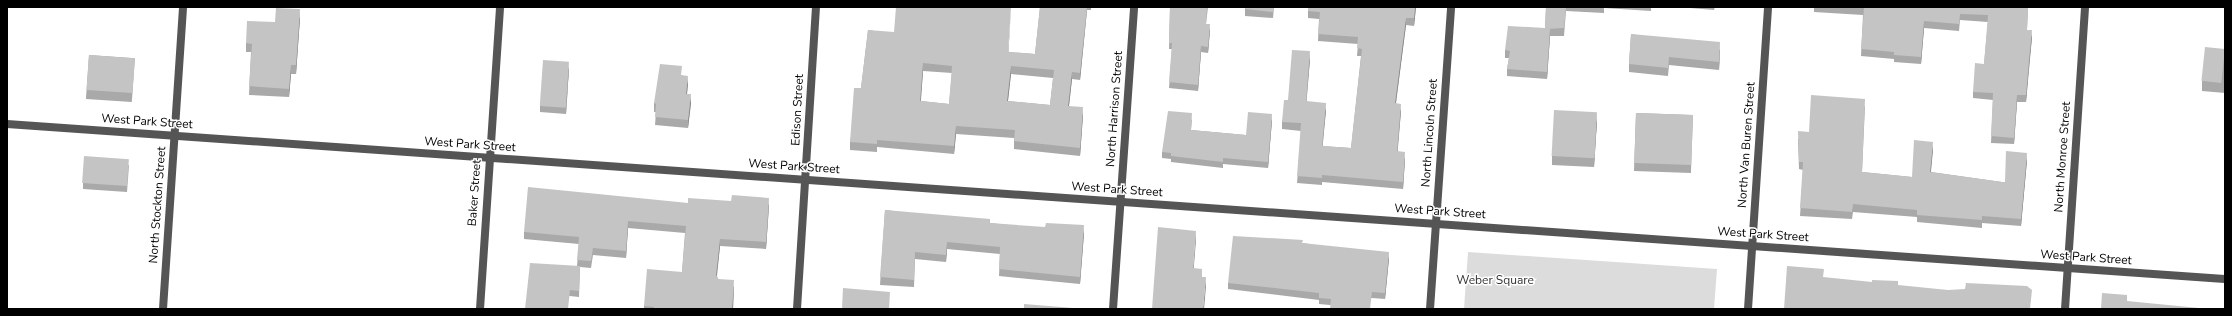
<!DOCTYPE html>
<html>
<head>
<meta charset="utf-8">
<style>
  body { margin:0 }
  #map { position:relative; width:2232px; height:316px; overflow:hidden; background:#fff; font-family:"Nunito Sans",sans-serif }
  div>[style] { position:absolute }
  .green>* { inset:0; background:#dcdcdc }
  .minor>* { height:8px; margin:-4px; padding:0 4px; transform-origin:4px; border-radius:4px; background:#555 }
  .tertiary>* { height:8px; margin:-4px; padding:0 4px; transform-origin:4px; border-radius:4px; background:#555 }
  .wall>* { inset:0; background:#a9a9a9; transform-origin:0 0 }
  .shaded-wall>* { inset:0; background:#898989 }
  .building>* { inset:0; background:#c4c4c4; transform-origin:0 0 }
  span { translate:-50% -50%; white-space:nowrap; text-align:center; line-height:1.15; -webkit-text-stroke:3px #fff; paint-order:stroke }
  .street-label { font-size:12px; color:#000 }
  .park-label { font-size:12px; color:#333 }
  .frame { position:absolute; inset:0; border:8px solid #000; pointer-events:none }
</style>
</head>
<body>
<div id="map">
  <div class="green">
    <div style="clip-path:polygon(1468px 252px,1717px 269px,1714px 309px,1464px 309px)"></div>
  </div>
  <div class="minor">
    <div style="left:163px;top:309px;width:303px;rotate:-86.2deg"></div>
    <div style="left:480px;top:309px;width:303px;rotate:-86.2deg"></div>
    <div style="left:797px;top:309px;width:303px;rotate:-86.4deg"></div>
    <div style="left:1113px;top:309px;width:303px;rotate:-86deg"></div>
    <div style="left:1430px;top:309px;width:303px;rotate:-86deg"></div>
    <div style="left:1748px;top:309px;width:303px;rotate:-86.2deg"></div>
    <div style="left:2065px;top:309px;width:303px;rotate:-86.2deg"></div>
  </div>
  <div class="tertiary">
    <div style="left:7px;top:124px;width:2223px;rotate:4deg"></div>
  </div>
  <div class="wall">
    <div style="clip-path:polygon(evenodd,1040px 7px,1091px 7px,1091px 10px,1087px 10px,1080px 80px,1072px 79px,1069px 106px,1083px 115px,1080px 156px,1014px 149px,1014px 138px,956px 134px,954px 154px,877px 147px,877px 152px,850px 150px,850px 142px,861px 88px,868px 30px,1008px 52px,1035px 54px,1040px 7px,923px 71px,952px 73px,949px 104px,921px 101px,923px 71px,1040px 7px,1011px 74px,1053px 78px,1050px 105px,1008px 101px,1011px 74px)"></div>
    <div style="clip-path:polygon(1170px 7px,1208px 7px,1206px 24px,1210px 30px,1208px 53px,1201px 52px,1198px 91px,1169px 88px,1172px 49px,1169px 49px)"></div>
    <div style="clip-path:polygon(1245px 7px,1274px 7px,1273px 18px,1245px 16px)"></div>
    <div style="clip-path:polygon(1308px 7px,1416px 7px,1414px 26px,1406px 25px,1396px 103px,1401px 111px,1397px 152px,1405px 159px,1403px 189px,1322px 182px,1322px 185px,1297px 183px,1301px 131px,1282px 129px,1282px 122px,1288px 100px,1310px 59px,1306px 101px,1326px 110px,1322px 146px,1351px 148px,1361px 56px,1357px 56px,1358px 44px,1318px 41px,1319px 19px,1308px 18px)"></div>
    <div style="clip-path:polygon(1546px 7px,1651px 7px,1651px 11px,1604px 8px,1604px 13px,1566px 11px,1564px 36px,1550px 36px,1547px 79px,1507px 76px,1507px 69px,1509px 58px,1505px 58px,1505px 50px,1545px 28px)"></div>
    <div style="clip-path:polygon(1678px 7px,1715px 7px,1714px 10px)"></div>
    <div style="clip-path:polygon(1814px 7px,2028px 7px,2027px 30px,2032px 37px,2029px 66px,2026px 102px,2017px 102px,2014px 144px,1991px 143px,1993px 100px,1973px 98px,1973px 92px,1984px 64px,1988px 22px,1960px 20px,1959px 31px,1924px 28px,1921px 64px,1894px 62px,1894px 59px,1861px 56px,1863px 15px,1814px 12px)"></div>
    <div style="clip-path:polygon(300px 18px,296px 74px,291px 74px,289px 97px,249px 95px,251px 52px,246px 52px,246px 43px,275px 22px)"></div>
    <div style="clip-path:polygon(1631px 34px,1720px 50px,1719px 70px,1669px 65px,1668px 76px,1629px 72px,1629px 64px)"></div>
    <div style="clip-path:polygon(2225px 49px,2225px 93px,2202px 91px,2202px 81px)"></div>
    <div style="left:89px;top:55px;width:46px;height:44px;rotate:4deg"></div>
    <div style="clip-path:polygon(569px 68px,566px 114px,540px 112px,540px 106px)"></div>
    <div style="clip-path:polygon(682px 75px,688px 84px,687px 94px,691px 103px,688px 128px,655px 125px,656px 112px,654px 112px,654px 103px)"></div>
    <div style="clip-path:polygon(1865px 106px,1862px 172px,1912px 177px,1933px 149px,1931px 172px,2002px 182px,2005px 182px,2027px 160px,2021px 226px,1982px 223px,1982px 228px,1917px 222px,1917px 217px,1853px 212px,1852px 219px,1800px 216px,1803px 170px,1799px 169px,1798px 139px,1809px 132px)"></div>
    <div style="left:1636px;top:113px;width:57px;height:58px;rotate:2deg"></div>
    <div style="clip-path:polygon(1192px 119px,1191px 130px,1246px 135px,1272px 120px,1268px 168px,1223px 164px,1223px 168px,1171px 162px,1171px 159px,1162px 158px,1162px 152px)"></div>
    <div style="clip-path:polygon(1597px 121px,1594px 167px,1552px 165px,1552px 156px)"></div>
    <div style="clip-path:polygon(129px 165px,127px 192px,83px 189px,83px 183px)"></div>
    <div style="clip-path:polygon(731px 201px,769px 205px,766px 249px,720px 246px,717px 276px,718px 279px,734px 287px,733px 309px,644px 309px,644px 306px,682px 272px,685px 233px,628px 228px,626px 258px,593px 255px,591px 268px,580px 267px,579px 297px,570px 296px,525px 309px,577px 266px,579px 244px,524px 239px,524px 232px,688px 203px)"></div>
    <div style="clip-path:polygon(885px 210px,990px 223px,1084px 233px,1080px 284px,999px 276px,1000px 254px,947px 249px,946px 262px,915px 259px,914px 287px,880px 285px)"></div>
    <div style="clip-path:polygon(1303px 243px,1389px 258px,1385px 299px,1372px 298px,1330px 305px,1319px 304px,1319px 300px,1228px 289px,1228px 283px)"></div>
  </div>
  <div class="shaded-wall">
    <div style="clip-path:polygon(1011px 7px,1008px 60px,1008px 52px)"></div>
    <div style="clip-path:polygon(1087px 7px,1087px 10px,1080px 80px,1080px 73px)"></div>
    <div style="clip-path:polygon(1415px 7px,1416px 7px,1414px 26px,1414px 18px)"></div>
    <div style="clip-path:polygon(300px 9px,300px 18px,296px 74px,296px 65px)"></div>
    <div style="clip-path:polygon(1406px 18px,1406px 25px,1395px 110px,1395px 103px)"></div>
    <div style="clip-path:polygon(1924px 21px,1924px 28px,1921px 64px,1921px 57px)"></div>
    <div style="clip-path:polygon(1210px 24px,1210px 30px,1208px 53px,1208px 47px)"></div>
    <div style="clip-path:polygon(1550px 29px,1550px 36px,1547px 79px,1547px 72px)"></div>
    <div style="clip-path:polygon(2032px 30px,2032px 37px,2026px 102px,2026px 95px)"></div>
    <div style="clip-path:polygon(1720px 42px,1720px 50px,1719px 70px,1719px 62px)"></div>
    <div style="clip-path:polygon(1201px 46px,1201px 52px,1198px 91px,1198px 85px)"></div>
    <div style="clip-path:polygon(1310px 51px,1310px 59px,1306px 108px,1306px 101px)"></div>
    <div style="clip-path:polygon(569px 62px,569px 68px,566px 114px,566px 108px)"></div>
    <div style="clip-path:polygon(923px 63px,923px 71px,920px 109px,920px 101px)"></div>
    <div style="clip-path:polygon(291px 65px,291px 74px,289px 97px,289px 89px)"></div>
    <div style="clip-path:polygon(1011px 66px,1011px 74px,1007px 109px,1007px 101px)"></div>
    <div style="clip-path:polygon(1072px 72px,1072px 79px,1068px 114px,1068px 106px)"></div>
    <div style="clip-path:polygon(688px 76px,688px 84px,686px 102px,686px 94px)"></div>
    <div style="clip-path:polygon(691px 94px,691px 103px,688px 128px,688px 120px)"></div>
    <div style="clip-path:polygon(2017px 95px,2017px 102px,2014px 144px,2014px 138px)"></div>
    <div style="clip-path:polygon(1326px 103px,1326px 110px,1322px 153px,1322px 146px)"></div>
    <div style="clip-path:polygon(1401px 104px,1401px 111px,1397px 159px,1397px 151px)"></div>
    <div style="clip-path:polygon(1083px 107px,1083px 115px,1080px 156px,1080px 148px)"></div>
    <div style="clip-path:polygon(1597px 112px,1597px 121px,1594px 167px,1594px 158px)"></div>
    <div style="clip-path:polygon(1272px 114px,1272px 120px,1268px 168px,1268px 162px)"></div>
    <div style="clip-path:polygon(956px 126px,956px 134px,954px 154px,954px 146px)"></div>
    <div style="clip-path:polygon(1933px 142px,1933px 149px,1930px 179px,1930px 172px)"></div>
    <div style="clip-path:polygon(1405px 152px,1405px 159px,1403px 189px,1403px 182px)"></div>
    <div style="clip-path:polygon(2027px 153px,2027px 160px,2021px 226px,2021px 219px)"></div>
    <div style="clip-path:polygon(769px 198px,769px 205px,766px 249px,766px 242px)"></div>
    <div style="clip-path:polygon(628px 221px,628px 228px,626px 258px,626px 251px)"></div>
    <div style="clip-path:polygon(1084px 225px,1084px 233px,1080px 284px,1080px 277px)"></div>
    <div style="clip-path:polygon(1196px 231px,1196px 240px,1193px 277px,1193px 268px)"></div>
    <div style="clip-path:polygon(720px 239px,720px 246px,716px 282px,716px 275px)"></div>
    <div style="clip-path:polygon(947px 242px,947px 249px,946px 262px,946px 255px)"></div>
    <div style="clip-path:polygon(1389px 252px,1389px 258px,1385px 299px,1385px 293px)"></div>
    <div style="clip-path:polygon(1206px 277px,1206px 286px,1204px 309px,1203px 309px)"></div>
    <div style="clip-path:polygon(734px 280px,733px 309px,732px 309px)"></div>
  </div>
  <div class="building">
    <div style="clip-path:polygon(evenodd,896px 7px,1011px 7px,1008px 52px,1035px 54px,1040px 7px,1087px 7px,1080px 73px,1072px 72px,1068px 106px,1083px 107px,1080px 148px,1014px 141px,1015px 130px,956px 126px,954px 146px,877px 140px,877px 144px,850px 142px,854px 88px,861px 88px,868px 30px,894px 32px,896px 7px,923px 63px,952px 66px,949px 104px,920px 101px,923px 63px,896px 7px,1011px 66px,1054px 70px,1050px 105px,1007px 101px,1011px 66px)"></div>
    <div style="clip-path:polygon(1170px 7px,1207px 7px,1206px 24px,1210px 24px,1208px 47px,1201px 46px,1198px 85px,1169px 82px,1172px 43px,1169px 43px)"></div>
    <div style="clip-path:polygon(1245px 7px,1274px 7px,1273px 12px,1245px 9px)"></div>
    <div style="clip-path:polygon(1308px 7px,1415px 7px,1414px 18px,1406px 18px,1395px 103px,1401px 104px,1397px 151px,1405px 152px,1403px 182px,1322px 175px,1322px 178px,1297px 176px,1301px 123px,1282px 122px,1284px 100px,1288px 100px,1292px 50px,1310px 51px,1306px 101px,1326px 103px,1322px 146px,1351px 148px,1362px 49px,1357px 48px,1358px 37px,1318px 34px,1320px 12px,1308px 11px)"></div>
    <div style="clip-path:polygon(1546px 7px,1566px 7px,1564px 28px,1547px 29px,1550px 29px,1547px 72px,1507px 69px,1510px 51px,1505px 50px,1508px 26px,1545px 28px)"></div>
    <div style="clip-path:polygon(1847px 7px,2028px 7px,2027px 30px,2032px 30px,2029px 59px,2026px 95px,2017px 95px,2014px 138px,1991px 136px,1993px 93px,1973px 92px,1975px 63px,1984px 64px,1988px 15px,1960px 14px,1959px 24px,1924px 21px,1921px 57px,1894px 55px,1894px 52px,1861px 49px,1864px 8px)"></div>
    <div style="clip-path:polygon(276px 8px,300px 9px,296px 65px,291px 65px,289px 89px,249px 86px,252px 44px,246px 43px,247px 21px,275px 22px)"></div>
    <div style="clip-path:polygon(1631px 34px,1720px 42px,1719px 62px,1669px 57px,1668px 68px,1629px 64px)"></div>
    <div style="left:2205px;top:47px;width:20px;height:34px;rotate:6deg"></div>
    <div style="left:89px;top:55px;width:46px;height:35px;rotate:4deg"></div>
    <div style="left:543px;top:60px;width:26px;height:46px;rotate:4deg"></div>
    <div style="clip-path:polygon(660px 64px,682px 66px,681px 75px,688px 76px,686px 94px,691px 94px,688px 120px,655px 117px,656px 104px,654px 103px)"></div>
    <div style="clip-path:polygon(1811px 95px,1865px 99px,1862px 172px,1912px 177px,1914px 140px,1933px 142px,1930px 172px,2002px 182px,2005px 182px,2006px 151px,2027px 153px,2021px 219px,1982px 216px,1982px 220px,1917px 215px,1917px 210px,1853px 204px,1852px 212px,1800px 208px,1803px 162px,1799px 162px,1798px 131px,1809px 132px)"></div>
    <div style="left:1554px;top:110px;width:43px;height:46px;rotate:3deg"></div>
    <div style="clip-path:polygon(1168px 111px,1192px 113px,1191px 130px,1246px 135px,1248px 112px,1272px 114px,1268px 162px,1223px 158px,1223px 162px,1171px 156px,1171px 153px,1162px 152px)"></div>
    <div style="left:1636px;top:113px;width:57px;height:50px;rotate:2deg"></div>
    <div style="left:84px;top:156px;width:45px;height:27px;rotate:4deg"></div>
    <div style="clip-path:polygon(528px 187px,688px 203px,688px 198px,731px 201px,732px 195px,769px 198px,766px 242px,720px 239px,716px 275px,718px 279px,734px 280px,732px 309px,654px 309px,654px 307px,644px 306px,647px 269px,682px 272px,686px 226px,628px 221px,626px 251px,593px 248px,591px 261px,577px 260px,579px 237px,524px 232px)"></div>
    <div style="clip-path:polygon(885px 210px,990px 219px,990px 223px,1045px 227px,1046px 223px,1084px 225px,1080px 277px,999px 269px,1000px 247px,947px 242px,946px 255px,915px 252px,914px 280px,880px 277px)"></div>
    <div style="clip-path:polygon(1158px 227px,1196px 231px,1193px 268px,1202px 269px,1202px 277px,1206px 277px,1203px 309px,1152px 309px)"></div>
    <div style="clip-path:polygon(1233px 236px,1303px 240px,1302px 243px,1389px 252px,1385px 293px,1372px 292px,1370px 309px,1330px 309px,1331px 299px,1319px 298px,1319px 293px,1228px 283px)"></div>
    <div style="clip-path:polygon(530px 263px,580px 266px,579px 291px,570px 290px,568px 309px,525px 309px)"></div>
    <div style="clip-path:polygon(1787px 266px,1824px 269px,1823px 277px,1872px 282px,1872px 280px,1898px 281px,1898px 285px,1948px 290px,1965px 289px,1966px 283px,2027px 286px,2032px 290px,2030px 309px,1784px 309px)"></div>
    <div style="clip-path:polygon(843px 288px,890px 292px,889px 309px,842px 309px)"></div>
    <div style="clip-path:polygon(2102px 293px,2127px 295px,2127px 301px,2209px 309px,2101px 309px)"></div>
    <div style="clip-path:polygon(1024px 304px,1073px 308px,1072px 309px,1024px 309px)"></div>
  </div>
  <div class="street-label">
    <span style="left:1115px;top:109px;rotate:-86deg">North Harrison Street</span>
    <span style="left:798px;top:110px;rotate:-87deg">Edison Street</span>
    <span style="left:147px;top:122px;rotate:4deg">West Park Street</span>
    <span style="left:1430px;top:133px;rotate:-86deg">North Lincoln Street</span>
    <span style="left:470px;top:145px;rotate:4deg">West Park Street</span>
    <span style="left:1747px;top:145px;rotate:-86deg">North Van Buren Street</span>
    <span style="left:2063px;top:157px;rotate:-86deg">North Monroe Street</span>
    <span style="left:794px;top:167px;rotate:4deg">West Park Street</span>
    <span style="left:1117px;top:190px;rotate:4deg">West Park Street</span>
    <span style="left:475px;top:193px;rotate:-86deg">Baker Street</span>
    <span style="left:158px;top:205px;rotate:-86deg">North Stockton Street</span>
    <span style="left:1440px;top:212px;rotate:4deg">West Park Street</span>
    <span style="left:1763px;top:235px;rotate:4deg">West Park Street</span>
    <span style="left:2086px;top:258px;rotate:4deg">West Park Street</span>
  </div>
  <div class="park-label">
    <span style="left:1495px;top:281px">Weber Square</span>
  </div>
  <div class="frame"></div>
</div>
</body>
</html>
